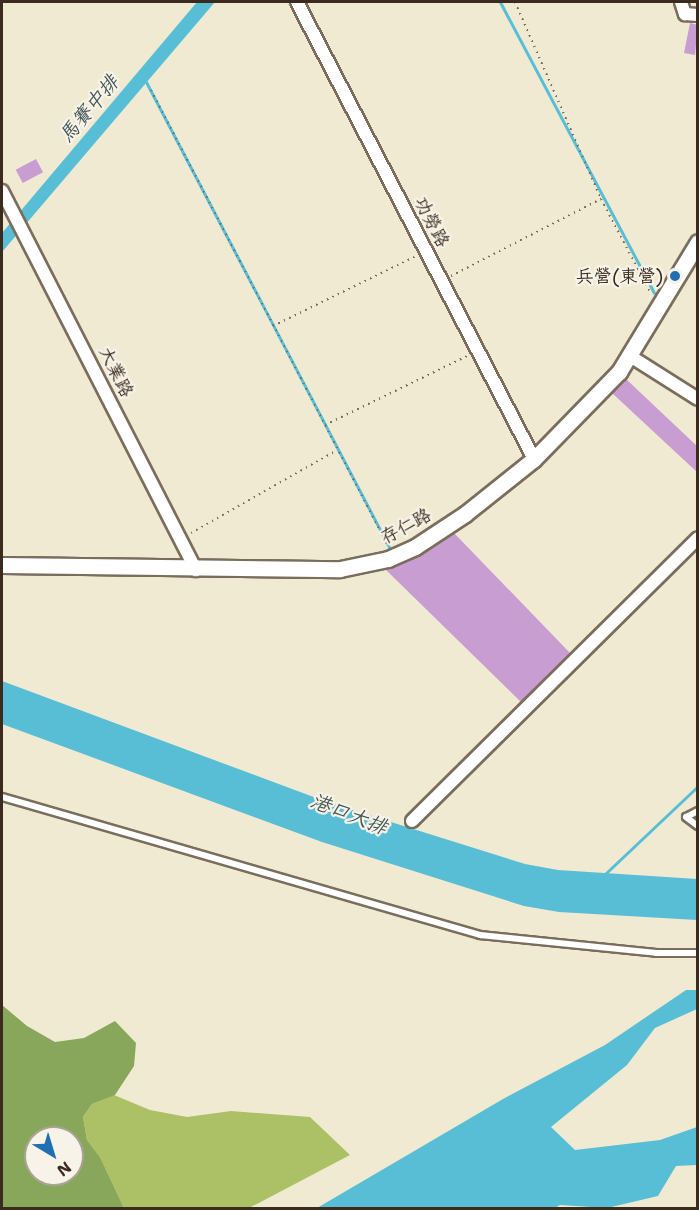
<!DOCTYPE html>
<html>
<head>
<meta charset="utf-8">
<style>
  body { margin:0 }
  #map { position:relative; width:699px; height:1210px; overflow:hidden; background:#f0ead2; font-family:"Shantell Sans","LXGW WenKai TC",sans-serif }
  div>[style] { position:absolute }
  .green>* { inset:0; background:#acc165 }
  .forest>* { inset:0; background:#89a75a }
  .water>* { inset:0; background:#58bed6 }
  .stream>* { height:3px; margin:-1.5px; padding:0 1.5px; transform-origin:1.5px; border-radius:1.5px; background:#58bed6 }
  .building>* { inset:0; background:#c89dd2; transform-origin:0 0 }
  .path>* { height:2px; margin-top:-1px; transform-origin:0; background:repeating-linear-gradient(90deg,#7a6d5d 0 1.5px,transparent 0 6px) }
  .roads { filter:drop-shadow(2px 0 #7a6d5d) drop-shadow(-2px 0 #7a6d5d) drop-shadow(0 2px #7a6d5d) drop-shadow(0 -2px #7a6d5d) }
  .service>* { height:6px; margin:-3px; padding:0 3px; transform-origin:3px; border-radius:3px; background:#fff }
  .minor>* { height:12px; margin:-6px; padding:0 6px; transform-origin:6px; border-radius:6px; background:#fff }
  .tertiary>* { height:15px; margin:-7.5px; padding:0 7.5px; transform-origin:7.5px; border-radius:7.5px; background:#fff }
  .dots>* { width:16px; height:16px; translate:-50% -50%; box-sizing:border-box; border:3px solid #f7f3e8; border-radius:50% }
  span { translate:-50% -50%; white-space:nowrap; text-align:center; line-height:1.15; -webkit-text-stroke:4.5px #f7f3e8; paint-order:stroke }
  .street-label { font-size:18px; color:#3b2a1e }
  .poi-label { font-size:18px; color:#3b2a1e }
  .right { translate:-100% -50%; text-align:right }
  .water-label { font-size:20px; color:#445655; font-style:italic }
  .frame { position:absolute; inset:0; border:3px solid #3b2a1e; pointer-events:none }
  .north { position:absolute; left:24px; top:1126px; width:60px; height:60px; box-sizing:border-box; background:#f7f3e8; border:2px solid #aca397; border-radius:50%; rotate:142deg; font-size:16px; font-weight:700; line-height:24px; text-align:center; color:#3b2a1e }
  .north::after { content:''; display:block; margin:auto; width:21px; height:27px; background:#1f6fb2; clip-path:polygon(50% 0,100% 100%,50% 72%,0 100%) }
</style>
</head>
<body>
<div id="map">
  <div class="green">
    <div style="clip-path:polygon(114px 1095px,150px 1110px,187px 1117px,231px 1111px,310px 1117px,350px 1155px,249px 1208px,124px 1208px,100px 1157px,87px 1140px,83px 1117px,92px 1104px)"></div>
  </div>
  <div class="forest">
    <div style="clip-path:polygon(evenodd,2px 1005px,27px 1026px,55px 1042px,84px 1038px,115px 1021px,136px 1043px,134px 1066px,115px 1095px,92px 1104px,83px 1117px,87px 1140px,100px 1157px,124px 1208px,2px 1208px,2px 1005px,36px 1138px,72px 1138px,72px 1174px,36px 1174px,36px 1138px)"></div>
  </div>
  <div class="water">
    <div style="clip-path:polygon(197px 2px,215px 2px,2px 252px,2px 233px)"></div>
    <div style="clip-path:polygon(2px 681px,327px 802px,525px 864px,558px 870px,697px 879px,697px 920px,559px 912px,524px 906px,322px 842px,2px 724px)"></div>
    <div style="clip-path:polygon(686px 990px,697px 990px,697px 1009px,655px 1028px,627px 1065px,551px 1127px,575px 1150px,660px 1140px,697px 1127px,697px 1165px,676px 1166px,658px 1196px,607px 1208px,560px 1205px,555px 1208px,317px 1208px,503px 1099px,605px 1045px)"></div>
  </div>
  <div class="stream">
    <div style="left:500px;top:2px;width:329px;rotate:62.1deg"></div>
    <div style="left:145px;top:80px;width:527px;rotate:62.41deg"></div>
    <div style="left:606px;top:873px;width:127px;rotate:-43.4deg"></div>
  </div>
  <div class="building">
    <div style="clip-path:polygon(690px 23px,698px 25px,695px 55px,684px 53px)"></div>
    <div style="left:36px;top:159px;width:15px;height:23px;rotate:62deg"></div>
    <div style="clip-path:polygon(626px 379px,698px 447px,698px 473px,612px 393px)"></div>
    <div style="clip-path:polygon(454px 533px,570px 653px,521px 702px,385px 569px,419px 556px)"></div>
  </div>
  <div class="path">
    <div style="left:515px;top:2px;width:215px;rotate:66.4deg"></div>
    <div style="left:601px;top:199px;width:107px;rotate:62.2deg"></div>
    <div style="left:151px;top:90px;width:514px;rotate:62.54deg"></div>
    <div style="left:451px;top:276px;width:169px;rotate:-27.2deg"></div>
    <div style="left:273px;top:326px;width:159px;rotate:-26.1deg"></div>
    <div style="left:325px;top:425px;width:158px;rotate:-25.9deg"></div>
    <div style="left:191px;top:533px;width:168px;rotate:-29.6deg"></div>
  </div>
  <div class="roads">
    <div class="service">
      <div style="left:2px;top:797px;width:498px;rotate:16.1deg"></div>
      <div style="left:480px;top:935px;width:177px;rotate:5.8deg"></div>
      <div style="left:656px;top:953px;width:42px"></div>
      <div style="left:698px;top:811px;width:13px;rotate:153deg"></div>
      <div style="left:686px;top:817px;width:15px;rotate:37deg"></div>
    </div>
    <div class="minor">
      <div style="left:297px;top:2px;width:515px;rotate:62.59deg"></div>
      <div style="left:681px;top:2px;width:13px;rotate:72deg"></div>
      <div style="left:685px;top:14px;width:13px;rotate:4deg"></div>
      <div style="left:2px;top:191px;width:426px;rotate:62.9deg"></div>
      <div style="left:630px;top:356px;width:80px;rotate:32.3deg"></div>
      <div style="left:412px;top:821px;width:402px;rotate:-44.7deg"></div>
    </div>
    <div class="tertiary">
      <div style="left:2px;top:565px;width:338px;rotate:0.7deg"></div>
      <div style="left:340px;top:569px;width:49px;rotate:-11.8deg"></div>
      <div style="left:388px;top:559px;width:30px;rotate:-24deg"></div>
      <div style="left:415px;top:547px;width:60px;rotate:-33.4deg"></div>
      <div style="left:465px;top:514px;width:88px;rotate:-38.6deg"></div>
      <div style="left:534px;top:459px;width:122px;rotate:-45.7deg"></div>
      <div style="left:619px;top:372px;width:152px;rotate:-58.7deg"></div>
    </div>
  </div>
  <div class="dots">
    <div style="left:675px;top:276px;background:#1f6fb2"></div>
  </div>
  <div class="street-label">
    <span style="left:432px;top:222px;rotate:63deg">功勞路</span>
    <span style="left:116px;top:372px;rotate:63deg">大業路</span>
    <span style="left:406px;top:526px;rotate:-28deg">存仁路</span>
  </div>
  <div class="poi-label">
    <span class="right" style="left:663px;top:276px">兵營(東營)</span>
  </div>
  <div class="water-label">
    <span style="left:89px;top:109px;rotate:-50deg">馬賽中排</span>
    <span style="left:349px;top:814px;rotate:21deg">港口大排</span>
  </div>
  <div class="frame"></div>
  <div class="north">N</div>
</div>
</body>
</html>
